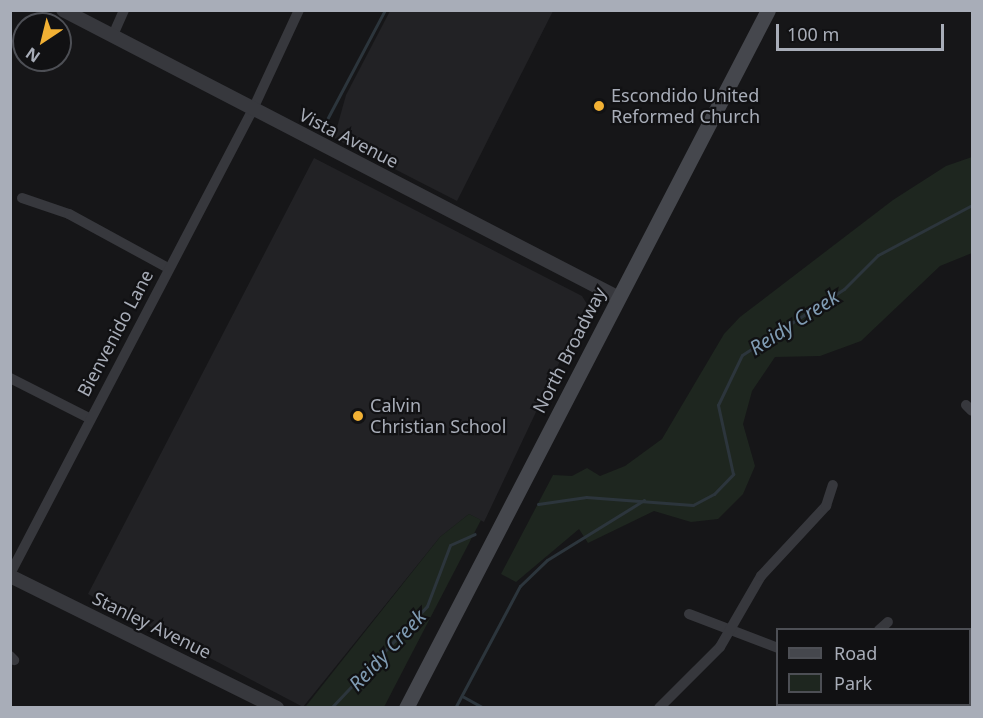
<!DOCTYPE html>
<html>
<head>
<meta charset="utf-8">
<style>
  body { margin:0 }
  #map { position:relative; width:983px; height:718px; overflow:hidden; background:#161618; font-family:"Noto Sans",sans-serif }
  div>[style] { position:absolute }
  .built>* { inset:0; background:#222225 }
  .green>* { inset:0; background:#1e261f }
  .stream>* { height:3px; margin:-1.5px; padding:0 1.5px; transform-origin:1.5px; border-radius:1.5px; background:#2c353c }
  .minor>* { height:10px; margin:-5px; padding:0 5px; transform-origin:5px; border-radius:5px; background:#37383d }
  .tertiary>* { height:14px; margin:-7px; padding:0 7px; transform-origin:7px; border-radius:7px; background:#37383d }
  .secondary>* { height:15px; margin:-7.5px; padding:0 7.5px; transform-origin:7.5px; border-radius:7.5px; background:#45474d }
  .dots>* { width:16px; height:16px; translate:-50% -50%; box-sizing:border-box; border:3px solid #111113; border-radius:50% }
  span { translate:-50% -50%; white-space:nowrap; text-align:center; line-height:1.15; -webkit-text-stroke:4.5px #111113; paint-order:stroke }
  .poi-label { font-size:18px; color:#a8adb8 }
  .left { translate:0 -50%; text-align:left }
  .street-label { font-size:18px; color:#a8adb8 }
  .water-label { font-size:20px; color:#7f9bb3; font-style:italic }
  .frame { position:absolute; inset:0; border:12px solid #a8adb8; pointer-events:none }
  .legend { position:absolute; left:776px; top:628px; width:195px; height:78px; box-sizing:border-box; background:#111113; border:2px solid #4d4f55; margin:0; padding:8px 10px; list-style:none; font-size:18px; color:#a8adb8 }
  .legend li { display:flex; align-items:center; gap:12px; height:30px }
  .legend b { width:30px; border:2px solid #4d4f55 }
  .north { position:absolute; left:12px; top:12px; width:60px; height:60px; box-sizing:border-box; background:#111113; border:2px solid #4d4f55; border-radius:50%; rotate:215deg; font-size:16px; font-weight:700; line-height:24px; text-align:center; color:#a8adb8 }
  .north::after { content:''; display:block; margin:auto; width:21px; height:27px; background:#f2b134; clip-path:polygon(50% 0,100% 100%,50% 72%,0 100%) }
  .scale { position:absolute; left:776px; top:24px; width:168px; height:27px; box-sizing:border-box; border:3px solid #a8adb8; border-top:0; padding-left:8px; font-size:18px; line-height:21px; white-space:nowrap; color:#a8adb8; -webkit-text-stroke:4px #111113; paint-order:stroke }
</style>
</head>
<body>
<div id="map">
  <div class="built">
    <div style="clip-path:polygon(390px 11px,553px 11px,457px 201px,334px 138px,346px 95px)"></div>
    <div style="clip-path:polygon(314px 158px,582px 296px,587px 304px,484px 522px,469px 514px,440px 537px,303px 707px,88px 594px)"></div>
  </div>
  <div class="green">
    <div style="clip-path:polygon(972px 157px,972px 253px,940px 266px,861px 341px,820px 356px,775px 357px,752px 391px,743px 424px,755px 466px,743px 494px,718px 519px,691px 522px,654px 511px,588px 543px,579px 529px,516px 582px,501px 574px,553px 475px,572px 476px,587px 468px,600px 476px,625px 466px,662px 439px,724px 334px,740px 317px,893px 200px,946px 166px)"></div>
    <div style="clip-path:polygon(469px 514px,481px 520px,384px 707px,306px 706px,440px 537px)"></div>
  </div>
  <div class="stream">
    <div style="left:324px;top:125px;width:130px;rotate:-62.1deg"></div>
    <div style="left:538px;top:504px;width:49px;rotate:-8.3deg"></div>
    <div style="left:586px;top:497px;width:107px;rotate:4.3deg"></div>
    <div style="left:693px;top:505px;width:24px;rotate:-28deg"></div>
    <div style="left:714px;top:494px;width:28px;rotate:-46deg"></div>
    <div style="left:733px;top:474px;width:71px;rotate:-102.3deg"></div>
    <div style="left:718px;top:405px;width:55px;rotate:-64.4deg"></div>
    <div style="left:742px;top:355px;width:121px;rotate:-32.9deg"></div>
    <div style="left:844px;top:289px;width:48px;rotate:-45deg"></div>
    <div style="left:878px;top:255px;width:106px;rotate:-28deg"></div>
    <div style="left:462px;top:696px;width:25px;rotate:29deg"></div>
    <div style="left:331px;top:708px;width:140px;rotate:-46.7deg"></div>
    <div style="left:427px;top:606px;width:65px;rotate:-69.3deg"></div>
    <div style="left:450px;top:545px;width:27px;rotate:-24deg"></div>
    <div style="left:455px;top:708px;width:138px;rotate:-62deg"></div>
    <div style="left:520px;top:586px;width:37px;rotate:-44deg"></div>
    <div style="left:547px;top:560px;width:114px;rotate:-31.7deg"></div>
  </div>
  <div class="minor">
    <div style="left:113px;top:35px;width:27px;rotate:-66deg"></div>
    <div style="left:22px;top:198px;width:50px;rotate:18.8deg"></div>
    <div style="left:69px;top:214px;width:113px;rotate:28.6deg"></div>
    <div style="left:10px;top:378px;width:89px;rotate:26.9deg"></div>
    <div style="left:966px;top:405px;width:8px;rotate:45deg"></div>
    <div style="left:10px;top:574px;width:525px;rotate:-62.41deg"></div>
    <div style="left:253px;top:109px;width:109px;rotate:-65.1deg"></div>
    <div style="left:689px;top:614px;width:95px;rotate:20.9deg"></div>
    <div style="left:879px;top:630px;width:12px;rotate:-42deg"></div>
    <div style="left:10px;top:656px;width:6px;rotate:45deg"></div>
    <div style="left:831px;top:704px;width:4px;rotate:63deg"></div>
    <div style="left:849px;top:704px;width:4px;rotate:63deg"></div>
    <div style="left:659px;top:708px;width:86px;rotate:-45deg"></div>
    <div style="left:720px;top:647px;width:82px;rotate:-60deg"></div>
    <div style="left:761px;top:576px;width:96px;rotate:-47.1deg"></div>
    <div style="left:826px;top:506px;width:22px;rotate:-72deg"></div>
  </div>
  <div class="tertiary">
    <div style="left:63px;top:10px;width:624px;rotate:27.39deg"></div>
    <div style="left:10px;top:576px;width:298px;rotate:26.3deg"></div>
    <div style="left:970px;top:664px;width:2px;rotate:-27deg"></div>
    <div style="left:913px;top:708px;width:5px;rotate:-53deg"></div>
  </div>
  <div class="secondary">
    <div style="left:406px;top:708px;width:786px;rotate:-62.59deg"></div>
  </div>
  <div class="dots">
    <div style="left:599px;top:106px;background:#f2b134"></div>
    <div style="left:358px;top:416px;background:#f2b134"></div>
  </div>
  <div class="poi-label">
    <span class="left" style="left:611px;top:106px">Escondido United<br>Reformed Church</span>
    <span class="left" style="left:370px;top:416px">Calvin<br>Christian School</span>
  </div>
  <div class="street-label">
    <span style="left:349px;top:138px;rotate:27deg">Vista Avenue</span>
    <span style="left:115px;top:333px;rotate:-62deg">Bienvenido Lane</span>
    <span style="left:569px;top:350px;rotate:-63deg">North Broadway</span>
    <span style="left:152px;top:625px;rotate:26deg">Stanley Avenue</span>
  </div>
  <div class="water-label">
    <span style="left:794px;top:322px;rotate:-33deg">Reidy Creek</span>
    <span style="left:387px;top:650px;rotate:-47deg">Reidy Creek</span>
  </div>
  <div class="frame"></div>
  <ul class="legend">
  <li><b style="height:8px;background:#45474d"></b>Road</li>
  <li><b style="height:16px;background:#1e261f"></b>Park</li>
  </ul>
  <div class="north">N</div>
  <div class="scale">100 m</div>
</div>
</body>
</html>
